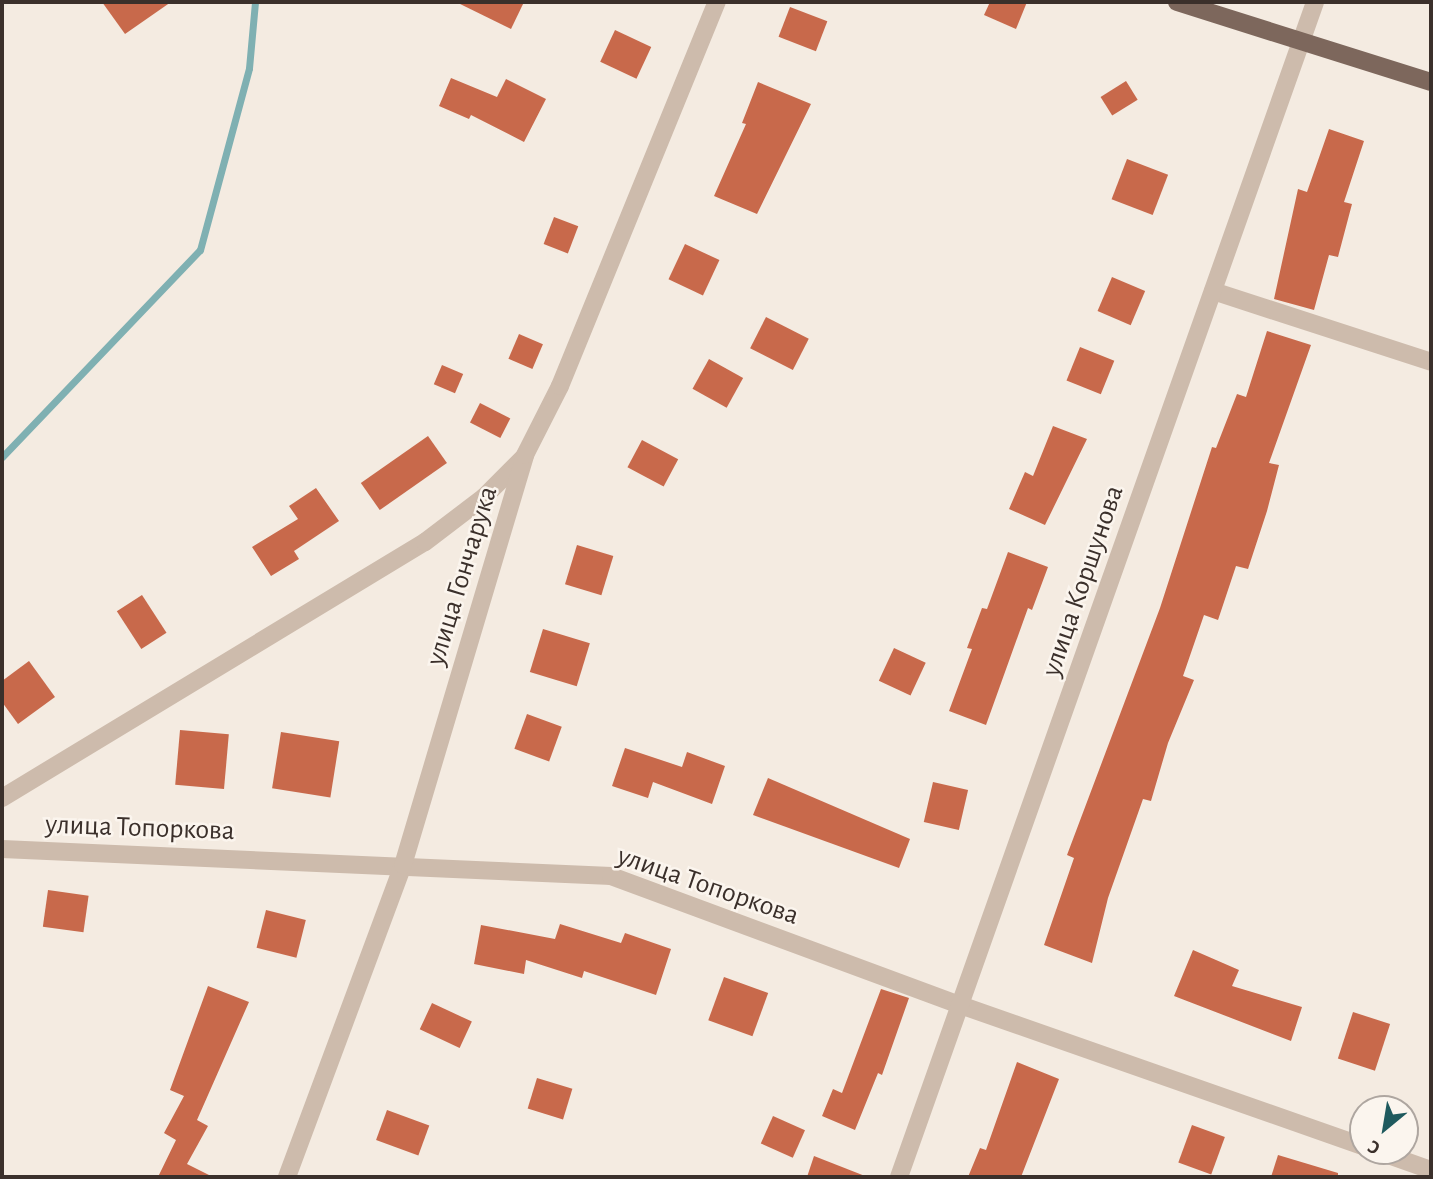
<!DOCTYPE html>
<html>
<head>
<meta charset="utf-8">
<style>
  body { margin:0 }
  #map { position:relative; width:1433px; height:1179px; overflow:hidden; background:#f4ebe1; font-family:"Alegreya Sans",sans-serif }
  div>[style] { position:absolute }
  .stream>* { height:7px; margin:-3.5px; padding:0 3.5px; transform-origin:3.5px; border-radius:3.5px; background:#7fb0b2 }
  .building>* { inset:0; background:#c8694b; transform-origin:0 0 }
  .minor>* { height:18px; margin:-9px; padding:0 9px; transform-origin:9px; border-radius:9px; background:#cdbbac }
  .major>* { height:18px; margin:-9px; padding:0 9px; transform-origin:9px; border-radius:9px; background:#7d675c }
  span { translate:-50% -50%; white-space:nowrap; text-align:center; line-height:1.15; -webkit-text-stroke:5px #fbf5ee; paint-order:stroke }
  .street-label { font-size:28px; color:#3b302b }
  .frame { position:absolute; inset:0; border:4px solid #3b302b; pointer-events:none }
  .north { position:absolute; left:1349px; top:1095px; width:70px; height:70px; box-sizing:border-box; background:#fbf5ee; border:2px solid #aea6a0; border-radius:50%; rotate:210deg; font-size:19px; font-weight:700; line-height:28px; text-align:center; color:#3b302b }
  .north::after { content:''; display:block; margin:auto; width:24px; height:32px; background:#1f5a5e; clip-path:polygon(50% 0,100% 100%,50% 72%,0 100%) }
</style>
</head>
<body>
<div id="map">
  <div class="stream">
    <div style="left:2px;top:457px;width:286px;rotate:-46.3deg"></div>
    <div style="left:200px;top:250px;width:188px;rotate:-74.9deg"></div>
    <div style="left:249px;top:68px;width:66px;rotate:-84.8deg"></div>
  </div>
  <div class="building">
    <div style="clip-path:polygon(102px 2px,171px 2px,125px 34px)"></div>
    <div style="clip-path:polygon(456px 2px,524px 2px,511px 29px)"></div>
    <div style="clip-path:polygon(990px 2px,1027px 2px,1016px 29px,984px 15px)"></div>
    <div style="left:790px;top:7px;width:40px;height:32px;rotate:21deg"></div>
    <div style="left:615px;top:30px;width:40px;height:35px;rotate:25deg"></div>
    <div style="clip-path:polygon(451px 78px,497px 97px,506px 79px,546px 99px,524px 142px,471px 115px,469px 119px,439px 106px)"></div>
    <div style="left:1126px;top:81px;width:22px;height:30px;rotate:58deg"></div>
    <div style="clip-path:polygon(758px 82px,811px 104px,757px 214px,714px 196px,746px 124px,742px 123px)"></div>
    <div style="clip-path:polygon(1329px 129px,1364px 141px,1344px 202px,1352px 204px,1338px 257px,1329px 255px,1314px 310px,1274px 299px,1298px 189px,1307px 192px)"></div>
    <div style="left:1127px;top:159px;width:44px;height:43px;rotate:21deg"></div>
    <div style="left:554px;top:217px;width:26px;height:29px;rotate:21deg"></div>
    <div style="left:685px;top:244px;width:38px;height:39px;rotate:25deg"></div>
    <div style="left:1112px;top:277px;width:36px;height:37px;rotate:23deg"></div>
    <div style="left:766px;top:317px;width:48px;height:35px;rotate:27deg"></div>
    <div style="clip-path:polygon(1267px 331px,1311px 345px,1269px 463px,1279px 465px,1267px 511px,1248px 569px,1236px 566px,1218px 620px,1204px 615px,1183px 676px,1194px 680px,1168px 743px,1151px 801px,1143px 799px,1108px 898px,1092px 963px,1044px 945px,1074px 858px,1067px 855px,1160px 608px,1212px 447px,1216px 448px,1237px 394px,1246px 397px)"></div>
    <div style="left:519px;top:334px;width:26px;height:27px;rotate:23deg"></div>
    <div style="left:1080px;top:347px;width:37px;height:36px;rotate:22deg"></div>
    <div style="left:709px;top:359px;width:39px;height:34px;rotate:29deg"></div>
    <div style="left:442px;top:365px;width:23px;height:21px;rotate:23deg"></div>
    <div style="left:480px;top:403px;width:34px;height:22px;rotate:27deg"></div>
    <div style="clip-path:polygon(1053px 426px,1087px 439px,1045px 525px,1009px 509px,1025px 472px,1033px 476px)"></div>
    <div style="left:428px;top:436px;width:33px;height:82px;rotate:55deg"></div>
    <div style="left:642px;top:440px;width:41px;height:31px;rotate:28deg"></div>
    <div style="clip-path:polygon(316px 488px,339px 521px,294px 551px,299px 559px,271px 576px,252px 547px,298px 519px,289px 506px)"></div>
    <div style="left:577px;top:545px;width:38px;height:41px;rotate:17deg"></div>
    <div style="clip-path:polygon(1008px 552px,1048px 567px,1032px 610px,1028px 608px,986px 725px,949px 711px,972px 649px,967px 648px,982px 608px,987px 609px)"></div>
    <div style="left:142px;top:595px;width:45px;height:30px;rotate:57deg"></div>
    <div style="left:543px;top:629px;width:49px;height:45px;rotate:17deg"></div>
    <div style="left:894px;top:648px;width:35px;height:36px;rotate:25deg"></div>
    <div style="clip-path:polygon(29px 661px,55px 697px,18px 724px,2px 702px,2px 681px)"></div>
    <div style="left:527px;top:714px;width:37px;height:37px;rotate:20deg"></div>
    <div style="left:180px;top:730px;width:49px;height:55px;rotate:5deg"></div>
    <div style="left:281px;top:732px;width:59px;height:57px;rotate:9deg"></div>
    <div style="clip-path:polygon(625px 748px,682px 767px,687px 752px,725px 766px,712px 804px,653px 782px,648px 798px,612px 786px)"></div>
    <div style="clip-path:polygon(768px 778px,910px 839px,899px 868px,753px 815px)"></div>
    <div style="left:933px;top:782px;width:36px;height:41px;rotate:13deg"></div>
    <div style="left:48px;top:890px;width:41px;height:37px;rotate:8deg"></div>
    <div style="left:266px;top:910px;width:41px;height:39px;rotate:14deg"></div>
    <div style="clip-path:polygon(560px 924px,621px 943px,625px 933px,671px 949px,656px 995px,584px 971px,582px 978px,526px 960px,524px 974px,474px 964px,481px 925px,555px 939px)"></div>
    <div style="clip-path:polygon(1193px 950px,1239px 970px,1232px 986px,1302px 1007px,1291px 1041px,1174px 996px)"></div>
    <div style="left:724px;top:977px;width:47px;height:46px;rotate:20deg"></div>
    <div style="clip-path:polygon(208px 986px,249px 1002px,197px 1120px,208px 1126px,187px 1164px,213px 1177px,158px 1177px,176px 1140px,164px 1133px,184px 1096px,170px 1090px)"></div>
    <div style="clip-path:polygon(881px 989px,909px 998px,882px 1075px,878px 1073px,855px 1130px,822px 1116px,833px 1089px,842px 1093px)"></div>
    <div style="left:432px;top:1003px;width:44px;height:29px;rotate:25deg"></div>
    <div style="left:1353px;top:1012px;width:39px;height:49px;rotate:18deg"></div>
    <div style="clip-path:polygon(1017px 1062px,1059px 1079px,1021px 1177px,968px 1177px,980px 1148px,986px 1150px)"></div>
    <div style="left:537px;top:1078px;width:37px;height:32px;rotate:17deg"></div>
    <div style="left:387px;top:1110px;width:45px;height:32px;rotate:20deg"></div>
    <div style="left:773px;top:1116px;width:35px;height:30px;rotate:24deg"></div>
    <div style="left:1192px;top:1125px;width:35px;height:40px;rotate:20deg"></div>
    <div style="clip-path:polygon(1278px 1155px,1338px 1173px,1338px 1177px,1271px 1177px)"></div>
    <div style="clip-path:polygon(814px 1156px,865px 1176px,865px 1177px,807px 1177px)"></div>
  </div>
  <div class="minor">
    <div style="left:1213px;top:291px;width:229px;rotate:18deg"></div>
    <div style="left:2px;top:798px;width:494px;rotate:-31.2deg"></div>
    <div style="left:425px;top:542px;width:74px;rotate:-37.3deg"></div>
    <div style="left:484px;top:497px;width:55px;rotate:-45deg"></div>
    <div style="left:2px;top:849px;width:610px;rotate:2.54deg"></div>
    <div style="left:611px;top:876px;width:375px;rotate:20.3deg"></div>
    <div style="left:963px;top:1006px;width:424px;rotate:19.3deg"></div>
    <div style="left:1377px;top:1151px;width:57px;rotate:19.4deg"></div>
    <div style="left:287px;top:1177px;width:333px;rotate:-69.6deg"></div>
    <div style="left:403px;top:865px;width:428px;rotate:-73.4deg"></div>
    <div style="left:525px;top:455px;width:77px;rotate:-63.1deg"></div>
    <div style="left:560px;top:386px;width:415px;rotate:-67.8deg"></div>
    <div style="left:899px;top:1177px;width:1246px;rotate:-70.5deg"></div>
  </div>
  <div class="major">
    <div style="left:1177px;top:2px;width:266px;rotate:17.5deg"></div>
  </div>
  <div class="street-label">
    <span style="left:462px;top:576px;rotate:-73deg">улица Гончарука</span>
    <span style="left:1083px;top:581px;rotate:-71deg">улица Коршунова</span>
    <span style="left:140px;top:828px;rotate:2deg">улица Топоркова</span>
    <span style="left:708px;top:886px;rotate:19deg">улица Топоркова</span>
  </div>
  <div class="frame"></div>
  <div class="north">С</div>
</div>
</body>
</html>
